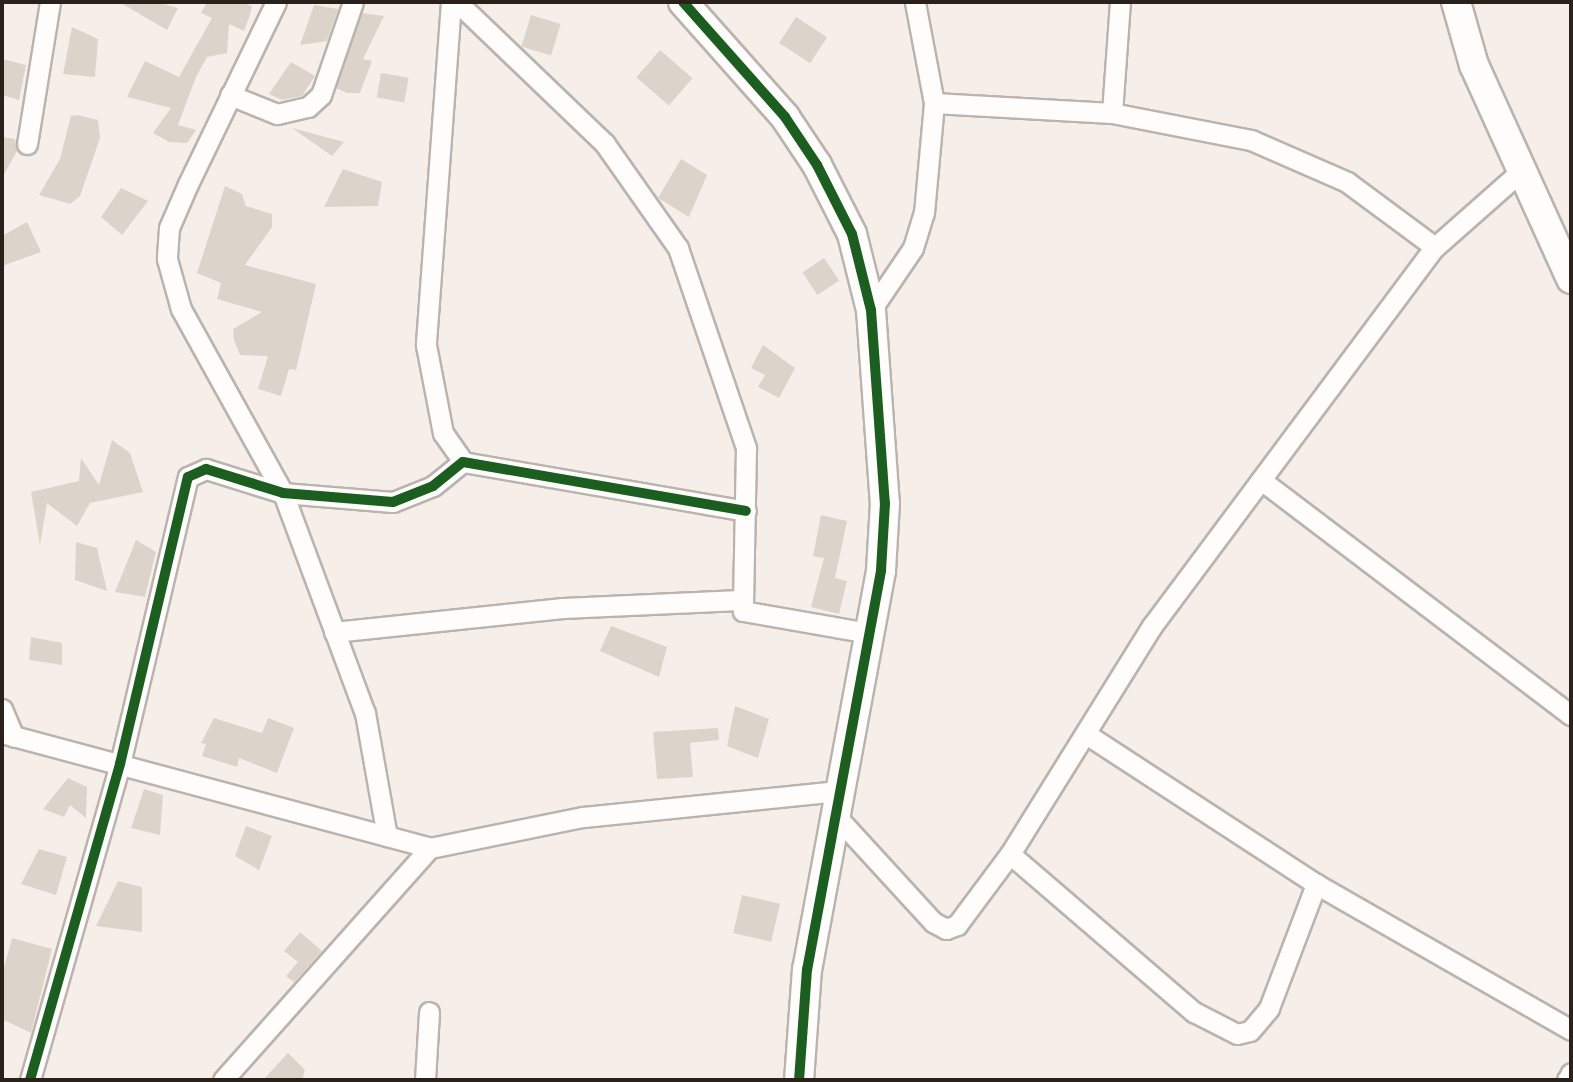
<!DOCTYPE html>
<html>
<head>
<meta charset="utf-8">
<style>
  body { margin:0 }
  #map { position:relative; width:1573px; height:1082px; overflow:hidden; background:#f6efe9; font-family:Arial,sans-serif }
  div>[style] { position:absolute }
  .building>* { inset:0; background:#dcd4cb; transform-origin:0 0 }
  .roads { filter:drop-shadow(2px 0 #bab3ae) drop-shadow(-2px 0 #bab3ae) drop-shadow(0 2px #bab3ae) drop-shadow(0 -2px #bab3ae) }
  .street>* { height:19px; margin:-9.5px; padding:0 9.5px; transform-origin:9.5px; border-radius:9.5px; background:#fefdfc }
  .secondary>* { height:28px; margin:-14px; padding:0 14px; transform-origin:14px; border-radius:14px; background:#fefdfc }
  .cycleway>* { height:10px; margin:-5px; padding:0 5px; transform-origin:5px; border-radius:5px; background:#1b5e20 }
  span { translate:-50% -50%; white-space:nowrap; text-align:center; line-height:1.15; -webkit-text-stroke:5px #fefefe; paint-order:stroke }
  .frame { position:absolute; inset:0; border:4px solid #29211a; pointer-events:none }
</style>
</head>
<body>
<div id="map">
  <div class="building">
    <div style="clip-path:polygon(119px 2px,156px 2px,178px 8px,167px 30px)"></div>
    <div style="clip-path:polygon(207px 2px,242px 2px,252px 6px,250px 15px,244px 31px,229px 24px,227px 53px,207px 57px,196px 77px,178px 125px,196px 130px,187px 143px,169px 142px,153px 133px,171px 108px,127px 97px,145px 61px,179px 77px,212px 18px,201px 13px)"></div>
    <div style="clip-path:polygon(314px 5px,338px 9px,327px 41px,300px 45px)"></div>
    <div style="clip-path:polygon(362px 13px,384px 16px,363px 59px,372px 61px,360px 93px,347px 93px,336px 88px)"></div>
    <div style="left:531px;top:15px;width:31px;height:33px;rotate:17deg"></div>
    <div style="left:796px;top:17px;width:37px;height:31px;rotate:33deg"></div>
    <div style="clip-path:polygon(72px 27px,98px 39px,95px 77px,63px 74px)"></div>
    <div style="left:660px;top:50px;width:43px;height:36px;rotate:41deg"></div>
    <div style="clip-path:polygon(2px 59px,26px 65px,19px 100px,2px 95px)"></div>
    <div style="clip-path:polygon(291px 62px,315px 76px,302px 96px,282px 100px,269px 94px)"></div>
    <div style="left:381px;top:73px;width:28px;height:25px;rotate:10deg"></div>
    <div style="clip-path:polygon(78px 115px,98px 120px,100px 138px,80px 196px,70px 204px,39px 195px,60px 159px,71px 116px)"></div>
    <div style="clip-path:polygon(292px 128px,344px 142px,332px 156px)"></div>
    <div style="clip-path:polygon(2px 137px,15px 139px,17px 151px,2px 178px)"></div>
    <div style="clip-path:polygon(681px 159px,707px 175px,689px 217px,658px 198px)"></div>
    <div style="clip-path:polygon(343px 169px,382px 182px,378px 206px,324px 207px)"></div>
    <div style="clip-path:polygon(225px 186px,242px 194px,246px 206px,272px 214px,272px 227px,245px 265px,316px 284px,296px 370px,289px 369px,281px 396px,258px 389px,268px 356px,240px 355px,234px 340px,233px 329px,262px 312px,217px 299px,221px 283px,197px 273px)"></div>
    <div style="clip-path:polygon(121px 188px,148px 201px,122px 235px,101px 217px)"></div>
    <div style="clip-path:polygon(27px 222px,41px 252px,2px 266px,2px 236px)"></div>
    <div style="left:824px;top:258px;width:27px;height:26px;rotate:56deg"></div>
    <div style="clip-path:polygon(763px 345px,795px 368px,779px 398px,758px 387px,765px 375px,751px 368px)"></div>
    <div style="clip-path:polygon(112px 440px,130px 453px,143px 492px,90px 503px,77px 526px,47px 503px,40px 545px,31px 492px,79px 481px,81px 458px,99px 485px)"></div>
    <div style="clip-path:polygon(821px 515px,847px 521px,835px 578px,847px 581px,839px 614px,811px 607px,824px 558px,813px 556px)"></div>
    <div style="clip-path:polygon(136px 540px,156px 552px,145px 597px,115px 592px)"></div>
    <div style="clip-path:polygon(76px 542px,97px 548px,107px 591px,75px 580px)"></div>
    <div style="clip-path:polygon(611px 626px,667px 647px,659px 677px,600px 651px)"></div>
    <div style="clip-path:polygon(31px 637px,62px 643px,62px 665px,29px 660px)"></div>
    <div style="clip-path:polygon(735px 706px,769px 719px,758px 758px,727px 746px)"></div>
    <div style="clip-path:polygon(214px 718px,262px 733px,268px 718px,294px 728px,277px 773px,239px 758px,237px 767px,202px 756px,206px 744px,201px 743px)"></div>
    <div style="clip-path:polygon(718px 728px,719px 740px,690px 743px,693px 777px,657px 779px,653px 732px)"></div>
    <div style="clip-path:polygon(68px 778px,87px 787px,86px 818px,70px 805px,64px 817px,43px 809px)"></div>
    <div style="clip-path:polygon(144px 789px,163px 795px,160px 835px,131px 828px)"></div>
    <div style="clip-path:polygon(246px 826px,272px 836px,259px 870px,235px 856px)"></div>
    <div style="clip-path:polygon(39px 849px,67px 857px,56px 895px,21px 884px)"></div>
    <div style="clip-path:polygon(118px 881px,142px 887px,142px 932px,96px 926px)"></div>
    <div style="left:742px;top:895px;width:39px;height:39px;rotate:13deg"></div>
    <div style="clip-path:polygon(300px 932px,322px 951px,294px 982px,286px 976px,298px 962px,284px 951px)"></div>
    <div style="clip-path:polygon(12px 938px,52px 949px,31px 1033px,2px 1019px,2px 975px)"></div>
    <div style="clip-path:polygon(288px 1053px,305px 1070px,302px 1080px,263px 1080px)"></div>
  </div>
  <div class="roads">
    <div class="street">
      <div style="left:276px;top:2px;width:202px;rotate:115.8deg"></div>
      <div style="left:188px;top:184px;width:48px;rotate:113.4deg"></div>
      <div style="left:169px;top:228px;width:31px;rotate:94deg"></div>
      <div style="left:167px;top:259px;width:52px;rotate:74.4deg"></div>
      <div style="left:181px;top:309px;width:210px;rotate:61deg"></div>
      <div style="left:283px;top:493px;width:235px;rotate:69.6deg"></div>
      <div style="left:365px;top:713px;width:125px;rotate:79.9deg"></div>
      <div style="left:451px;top:2px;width:344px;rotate:94.2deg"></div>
      <div style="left:426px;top:345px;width:90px;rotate:79.1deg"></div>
      <div style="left:443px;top:433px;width:35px;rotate:55deg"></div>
      <div style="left:457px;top:2px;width:205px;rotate:43.8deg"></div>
      <div style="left:605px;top:144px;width:127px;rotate:54.9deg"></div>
      <div style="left:678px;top:248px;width:211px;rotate:71.2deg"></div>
      <div style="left:746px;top:448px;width:163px;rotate:91.1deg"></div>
      <div style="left:743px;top:611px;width:128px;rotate:9.9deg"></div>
      <div style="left:230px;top:95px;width:51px;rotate:22deg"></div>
      <div style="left:277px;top:114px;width:32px;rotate:-13deg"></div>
      <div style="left:308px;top:107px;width:18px;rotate:-43deg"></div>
      <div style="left:321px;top:95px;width:98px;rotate:-71deg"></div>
      <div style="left:934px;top:103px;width:178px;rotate:3.2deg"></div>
      <div style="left:1112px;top:113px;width:142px;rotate:11deg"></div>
      <div style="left:1251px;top:140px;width:105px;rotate:23.6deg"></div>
      <div style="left:1347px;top:182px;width:109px;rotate:36.5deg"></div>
      <div style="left:1112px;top:113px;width:111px;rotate:-85.9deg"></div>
      <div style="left:27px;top:144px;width:144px;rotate:-80.8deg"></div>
      <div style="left:871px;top:310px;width:75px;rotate:-55.9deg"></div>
      <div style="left:913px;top:248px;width:37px;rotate:-73deg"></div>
      <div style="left:924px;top:213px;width:110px;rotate:-84.8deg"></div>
      <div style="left:934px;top:103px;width:103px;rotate:-100.7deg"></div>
      <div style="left:1261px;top:480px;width:389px;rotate:37.2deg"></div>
      <div style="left:334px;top:632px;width:230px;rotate:-6deg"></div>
      <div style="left:563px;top:608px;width:177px;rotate:-2.6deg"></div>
      <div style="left:2px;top:709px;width:30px;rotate:67deg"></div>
      <div style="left:2px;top:733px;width:443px;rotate:15deg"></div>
      <div style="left:430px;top:848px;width:156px;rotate:-11.5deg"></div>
      <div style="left:583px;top:817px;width:257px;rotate:-5.8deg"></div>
      <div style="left:1086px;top:734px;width:275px;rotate:33.1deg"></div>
      <div style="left:1316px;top:884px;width:294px;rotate:29.8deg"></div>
      <div style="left:835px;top:815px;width:145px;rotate:47.5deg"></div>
      <div style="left:933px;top:922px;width:15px;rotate:28deg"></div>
      <div style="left:946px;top:929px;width:12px;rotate:-20deg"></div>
      <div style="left:957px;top:925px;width:89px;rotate:-53.3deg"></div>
      <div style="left:1010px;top:854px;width:269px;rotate:-58.1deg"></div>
      <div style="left:1152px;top:626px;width:473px;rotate:-53.3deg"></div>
      <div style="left:1435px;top:247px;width:113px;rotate:-41.4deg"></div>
      <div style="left:1010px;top:854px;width:243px;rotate:40.7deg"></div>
      <div style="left:1194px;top:1012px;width:48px;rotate:27.1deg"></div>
      <div style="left:1237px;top:1034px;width:13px;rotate:-13deg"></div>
      <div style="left:1250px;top:1031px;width:30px;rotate:-50deg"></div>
      <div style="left:1269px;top:1008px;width:133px;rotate:-69.2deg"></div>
      <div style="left:30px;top:1080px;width:329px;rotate:-74.1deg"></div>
      <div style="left:120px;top:764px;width:295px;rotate:-76.7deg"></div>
      <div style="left:188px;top:477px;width:20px;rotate:-24deg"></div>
      <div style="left:206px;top:469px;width:81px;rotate:17.3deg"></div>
      <div style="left:283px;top:493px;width:110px;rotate:4.7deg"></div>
      <div style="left:393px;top:502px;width:43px;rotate:-21.8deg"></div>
      <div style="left:433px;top:486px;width:38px;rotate:-39deg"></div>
      <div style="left:463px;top:462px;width:287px;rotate:9.8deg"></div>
      <div style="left:223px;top:1080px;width:311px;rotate:-48.3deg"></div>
      <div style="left:425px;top:1080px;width:68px;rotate:-86.6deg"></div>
      <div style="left:1567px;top:1080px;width:8px;rotate:-60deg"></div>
    </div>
    <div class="secondary">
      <div style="left:683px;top:2px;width:154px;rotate:48.4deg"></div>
      <div style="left:785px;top:117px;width:58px;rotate:56.3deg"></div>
      <div style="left:817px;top:165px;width:77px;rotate:63.1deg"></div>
      <div style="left:852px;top:234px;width:78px;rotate:76deg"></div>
      <div style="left:871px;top:310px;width:194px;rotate:85.9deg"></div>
      <div style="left:885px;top:503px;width:68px;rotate:93.4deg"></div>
      <div style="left:881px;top:571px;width:405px;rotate:100.5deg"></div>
      <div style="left:807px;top:969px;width:111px;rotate:94.1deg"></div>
      <div style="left:1456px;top:2px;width:66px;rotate:74.1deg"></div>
      <div style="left:1474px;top:65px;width:235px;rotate:65.6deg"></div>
    </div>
  </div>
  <div class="cycleway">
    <div style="left:683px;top:2px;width:154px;rotate:48.4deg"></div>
    <div style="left:785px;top:117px;width:58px;rotate:56.3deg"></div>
    <div style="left:817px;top:165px;width:77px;rotate:63.1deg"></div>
    <div style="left:852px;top:234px;width:78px;rotate:76deg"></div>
    <div style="left:871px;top:310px;width:194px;rotate:85.9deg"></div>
    <div style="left:885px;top:503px;width:68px;rotate:93.4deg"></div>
    <div style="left:881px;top:571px;width:405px;rotate:100.5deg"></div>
    <div style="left:807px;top:969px;width:111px;rotate:94.1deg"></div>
    <div style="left:30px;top:1080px;width:329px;rotate:-74.1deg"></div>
    <div style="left:120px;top:764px;width:295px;rotate:-76.7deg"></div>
    <div style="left:188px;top:477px;width:20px;rotate:-24deg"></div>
    <div style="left:206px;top:469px;width:81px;rotate:17.3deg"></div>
    <div style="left:283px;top:493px;width:110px;rotate:4.7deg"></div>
    <div style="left:393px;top:502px;width:43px;rotate:-21.8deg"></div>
    <div style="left:433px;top:486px;width:38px;rotate:-39deg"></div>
    <div style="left:463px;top:462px;width:287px;rotate:9.8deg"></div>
  </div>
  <div class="frame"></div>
</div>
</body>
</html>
